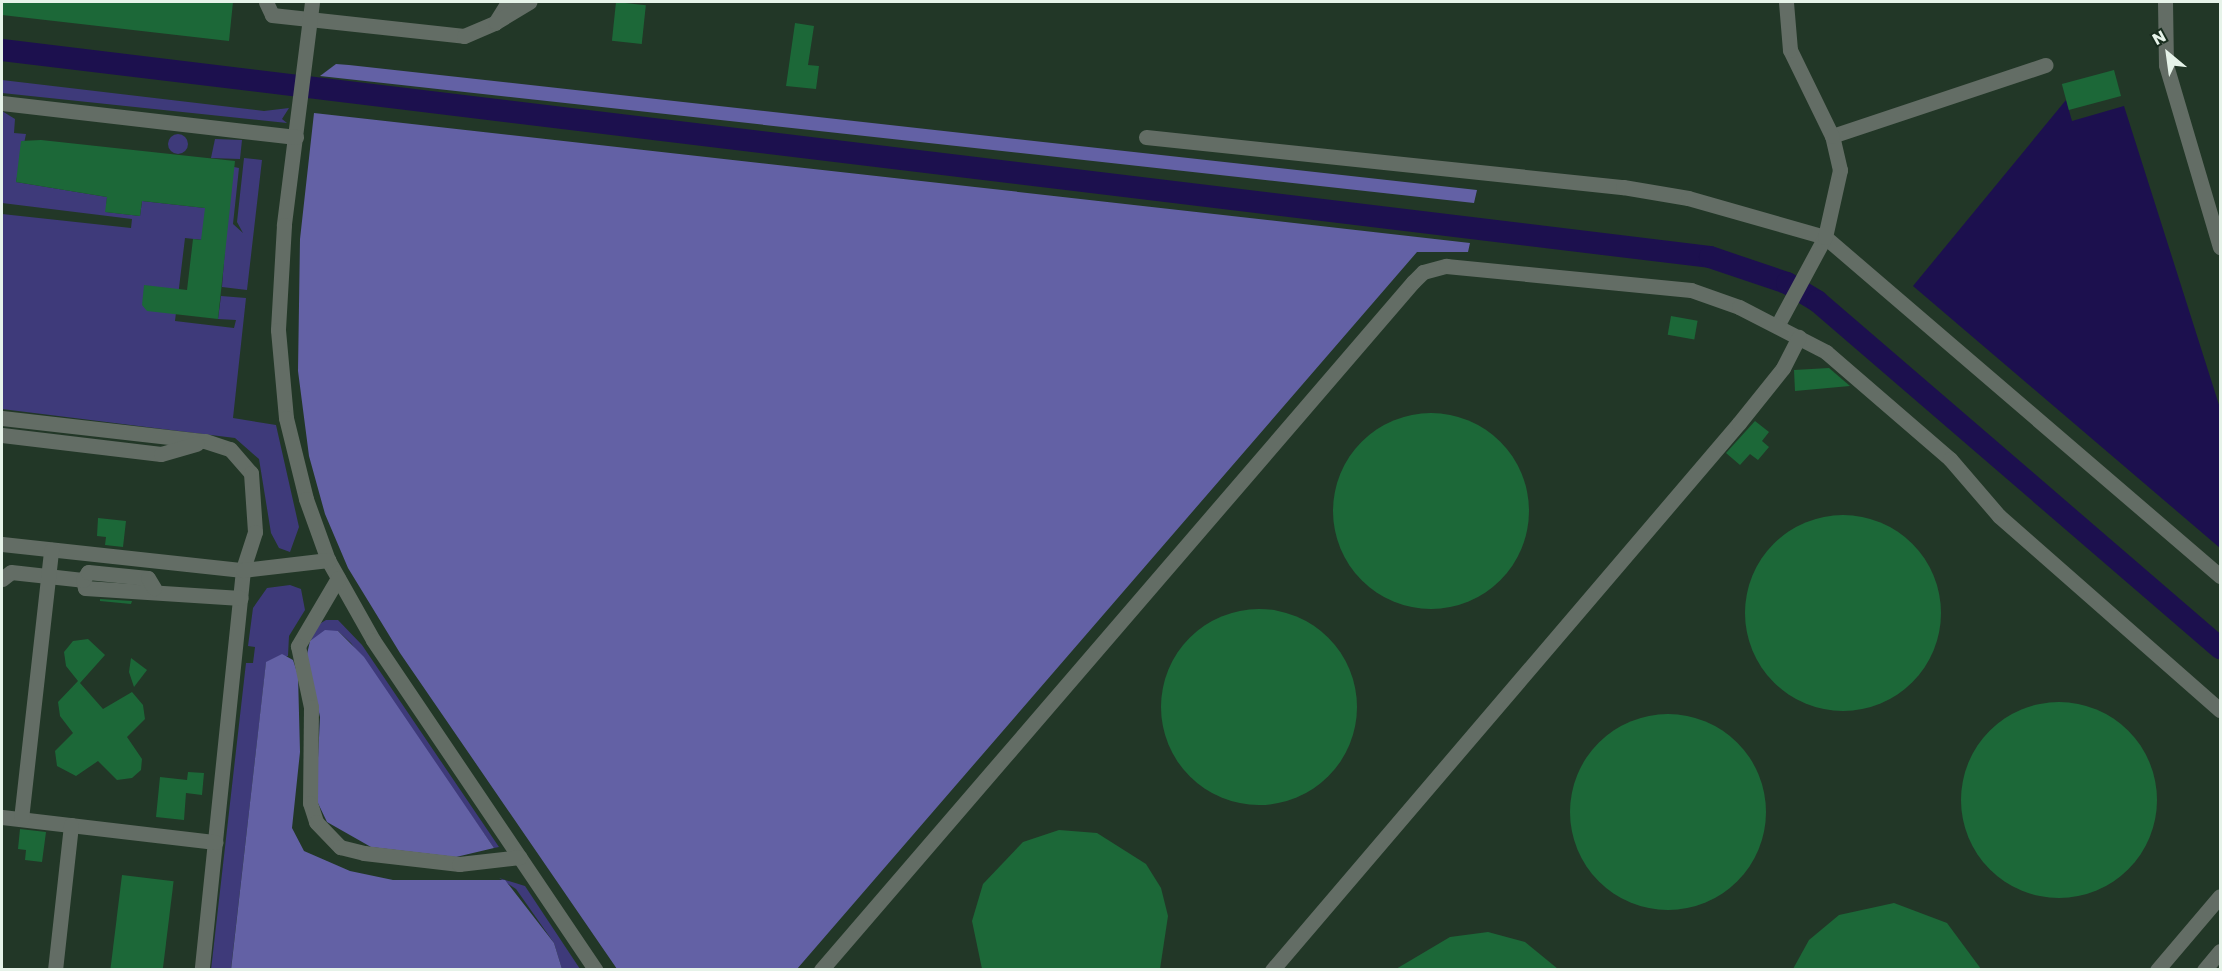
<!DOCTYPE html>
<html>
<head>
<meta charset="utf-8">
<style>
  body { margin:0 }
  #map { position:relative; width:2222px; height:971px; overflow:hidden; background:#223727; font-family:Poppins,sans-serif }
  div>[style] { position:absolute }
  .green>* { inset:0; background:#3e3a7a }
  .round { border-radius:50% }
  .forest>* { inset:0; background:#6361a5 }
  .water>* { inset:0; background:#1c104e }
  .canal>* { height:22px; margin:-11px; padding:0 11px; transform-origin:11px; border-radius:11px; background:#1c104e }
  .building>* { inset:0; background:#1c6838; transform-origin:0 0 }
  .minor>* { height:15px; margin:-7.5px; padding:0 7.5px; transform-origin:7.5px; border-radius:7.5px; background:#636d65 }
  span { translate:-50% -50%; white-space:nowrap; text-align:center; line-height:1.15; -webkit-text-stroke:5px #182d1e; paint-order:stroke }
  .frame { position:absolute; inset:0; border:3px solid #e6f3e9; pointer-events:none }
  .north { position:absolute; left:2138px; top:24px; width:60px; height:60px; -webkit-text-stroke:4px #182d1e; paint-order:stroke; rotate:331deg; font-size:16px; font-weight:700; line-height:24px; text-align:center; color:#e6f3e9 }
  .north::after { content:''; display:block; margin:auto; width:21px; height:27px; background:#e6f3e9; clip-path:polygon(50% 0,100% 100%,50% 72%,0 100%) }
</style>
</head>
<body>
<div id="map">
  <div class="green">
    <div style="clip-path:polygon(2px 80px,264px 111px,289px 108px,282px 119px,287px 123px,2px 93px)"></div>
    <div style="clip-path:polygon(2px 111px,15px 119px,14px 133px,26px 134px,16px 182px,107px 197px,106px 212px,140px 216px,142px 201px,205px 208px,234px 167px,239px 168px,233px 224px,243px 233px,237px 222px,244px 158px,262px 160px,247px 290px,222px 287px,226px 235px,212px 241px,185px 238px,175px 321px,234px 328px,236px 320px,218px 319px,221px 296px,246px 298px,233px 418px,276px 425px,299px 527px,290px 552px,279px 548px,271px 533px,259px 459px,235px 438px,2px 409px,2px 214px,131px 228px,132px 219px,2px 203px)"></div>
    <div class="round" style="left:168px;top:134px;width:20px;height:20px"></div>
    <div style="clip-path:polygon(215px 139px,242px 140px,240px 159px,211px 158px)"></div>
    <div style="clip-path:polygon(290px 585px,301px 589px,305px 610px,289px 636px,288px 656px,266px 663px,231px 969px,211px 970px,246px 663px,253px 663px,255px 647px,248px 646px,253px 608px,267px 588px)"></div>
    <div style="clip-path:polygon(326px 620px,338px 620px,362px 645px,499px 847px,494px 848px,351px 643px,338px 631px,310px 641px,316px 626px)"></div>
    <div style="clip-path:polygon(499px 878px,525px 886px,580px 969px,562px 969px,554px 943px,516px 889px)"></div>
  </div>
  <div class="forest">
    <div style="clip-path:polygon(336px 64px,349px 65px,1477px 190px,1474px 203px,320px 76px)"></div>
    <div style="clip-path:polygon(314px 113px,975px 187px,1470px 243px,1468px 252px,1417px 252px,797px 969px,617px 969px,400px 653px,348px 568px,325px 514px,309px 456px,298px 371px,300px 239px)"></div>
    <div style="clip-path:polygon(325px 630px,338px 631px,364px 657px,494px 848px,456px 857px,371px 847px,327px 822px,316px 799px,320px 717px,307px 654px,310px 641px)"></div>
    <div style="clip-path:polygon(282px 654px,293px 660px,298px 675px,300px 752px,292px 828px,304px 851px,350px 871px,393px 880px,505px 880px,554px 943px,562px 969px,231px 970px,266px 662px)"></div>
  </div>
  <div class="water">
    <div style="clip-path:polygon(2066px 100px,2072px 121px,2124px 106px,2220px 408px,2220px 548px,1913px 286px)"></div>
  </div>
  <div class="canal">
    <div style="left:2px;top:50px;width:1720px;rotate:6.91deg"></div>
    <div style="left:1710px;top:257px;width:81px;rotate:18.7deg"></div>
    <div style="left:1787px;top:283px;width:35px;rotate:31deg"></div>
    <div style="left:1817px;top:301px;width:532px;rotate:40.73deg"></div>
  </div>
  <div class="building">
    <div style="clip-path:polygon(2px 2px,233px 2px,229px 41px,2px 15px)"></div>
    <div style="left:616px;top:2px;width:30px;height:39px;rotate:6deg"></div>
    <div style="clip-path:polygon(795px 23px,814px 26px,808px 65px,819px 66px,816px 89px,786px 86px)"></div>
    <div style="left:2114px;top:70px;width:27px;height:54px;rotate:75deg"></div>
    <div style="clip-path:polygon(41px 140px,235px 161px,218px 319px,147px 311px,142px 305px,144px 285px,187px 290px,193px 239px,201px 240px,205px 208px,142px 201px,140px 216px,105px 212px,107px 197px,16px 182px,21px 141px)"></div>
    <div style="left:1671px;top:316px;width:27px;height:19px;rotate:10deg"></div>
    <div style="clip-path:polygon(1829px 368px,1850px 386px,1795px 391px,1794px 370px)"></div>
    <div class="round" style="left:1333px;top:413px;width:196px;height:196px"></div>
    <div style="clip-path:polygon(1755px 421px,1769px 432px,1762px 441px,1769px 447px,1758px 460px,1750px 454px,1740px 465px,1726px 453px)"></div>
    <div class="round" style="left:1745px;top:515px;width:196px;height:196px"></div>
    <div style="clip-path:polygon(98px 518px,126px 521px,123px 547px,105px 545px,106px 537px,97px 536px)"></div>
    <div style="clip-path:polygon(100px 599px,132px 601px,131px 604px,100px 601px)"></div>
    <div class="round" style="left:1161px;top:609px;width:196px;height:196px"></div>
    <div style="clip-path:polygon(88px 639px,105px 655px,80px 683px,103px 709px,132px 692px,143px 705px,145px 719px,127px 737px,142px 759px,141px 770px,132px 778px,117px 780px,98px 761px,76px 776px,57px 766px,55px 751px,73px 733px,60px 716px,58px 702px,78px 681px,66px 666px,64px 652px,73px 641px)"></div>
    <div style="clip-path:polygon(131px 658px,147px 670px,134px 687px,129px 672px)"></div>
    <div class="round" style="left:1961px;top:702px;width:196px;height:196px"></div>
    <div class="round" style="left:1570px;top:714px;width:196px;height:196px"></div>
    <div style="clip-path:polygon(188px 772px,204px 773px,202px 795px,186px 793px,184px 820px,156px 817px,160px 777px,187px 780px)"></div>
    <div style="clip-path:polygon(20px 829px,46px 832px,42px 862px,25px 860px,26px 850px,18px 849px)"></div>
    <div style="clip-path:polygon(1059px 830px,1097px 833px,1146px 864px,1161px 888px,1168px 916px,1160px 969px,982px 969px,972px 921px,983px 884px,1023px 842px)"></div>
    <div style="left:122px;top:875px;width:52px;height:95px;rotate:7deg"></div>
    <div style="clip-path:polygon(1894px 903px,1947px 923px,1981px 969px,1793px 969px,1809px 940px,1839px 915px)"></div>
    <div style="clip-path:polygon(1488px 932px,1525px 942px,1558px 969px,1396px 969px,1450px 937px)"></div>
  </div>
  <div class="minor">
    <div style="left:266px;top:2px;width:14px;rotate:65deg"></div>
    <div style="left:272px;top:15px;width:193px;rotate:6.2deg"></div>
    <div style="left:464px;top:36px;width:34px;rotate:-23deg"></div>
    <div style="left:495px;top:23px;width:25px;rotate:-58deg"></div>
    <div style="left:312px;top:2px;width:225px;rotate:97.2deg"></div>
    <div style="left:284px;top:225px;width:105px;rotate:93.3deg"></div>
    <div style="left:278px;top:330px;width:88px;rotate:84.8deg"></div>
    <div style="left:286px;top:418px;width:83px;rotate:76.1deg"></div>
    <div style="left:306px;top:499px;width:65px;rotate:70.2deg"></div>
    <div style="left:328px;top:560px;width:92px;rotate:60.6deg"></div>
    <div style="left:373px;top:640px;width:398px;rotate:56deg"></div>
    <div style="left:2165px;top:2px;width:63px;rotate:89.1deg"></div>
    <div style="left:2166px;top:65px;width:190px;rotate:73.5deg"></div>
    <div style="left:496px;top:22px;width:39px;rotate:-31deg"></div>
    <div style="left:2px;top:103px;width:296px;rotate:6.6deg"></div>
    <div style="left:1832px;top:136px;width:225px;rotate:-18.4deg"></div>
    <div style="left:1146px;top:137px;width:480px;rotate:6deg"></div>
    <div style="left:1623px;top:187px;width:66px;rotate:9.6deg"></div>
    <div style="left:1688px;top:198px;width:142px;rotate:15.9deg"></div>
    <div style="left:1825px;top:237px;width:521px;rotate:40.64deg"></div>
    <div style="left:1777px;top:326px;width:101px;rotate:-61.7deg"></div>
    <div style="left:1825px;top:237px;width:69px;rotate:-77.4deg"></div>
    <div style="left:1840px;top:170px;width:35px;rotate:-103deg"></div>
    <div style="left:1832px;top:136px;width:96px;rotate:-116deg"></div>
    <div style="left:1790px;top:50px;width:48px;rotate:-94.8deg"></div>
    <div style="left:2px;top:418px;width:204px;rotate:6.5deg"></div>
    <div style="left:205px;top:441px;width:26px;rotate:18deg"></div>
    <div style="left:230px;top:449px;width:32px;rotate:49deg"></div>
    <div style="left:251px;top:473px;width:59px;rotate:86.1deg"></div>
    <div style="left:255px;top:532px;width:40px;rotate:108deg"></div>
    <div style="left:243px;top:570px;width:402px;rotate:95.9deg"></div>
    <div style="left:2px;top:435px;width:160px;rotate:6.8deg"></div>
    <div style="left:161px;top:454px;width:37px;rotate:-16deg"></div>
    <div style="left:2px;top:544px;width:242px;rotate:6.2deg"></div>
    <div style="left:243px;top:570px;width:86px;rotate:-6.7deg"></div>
    <div style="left:338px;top:578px;width:79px;rotate:120.5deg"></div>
    <div style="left:298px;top:646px;width:62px;rotate:78deg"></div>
    <div style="left:311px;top:707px;width:96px;rotate:90.6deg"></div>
    <div style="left:310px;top:803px;width:20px;rotate:72deg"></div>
    <div style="left:316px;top:822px;width:35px;rotate:46deg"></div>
    <div style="left:340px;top:847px;width:25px;rotate:14deg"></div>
    <div style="left:364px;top:853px;width:96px;rotate:6.6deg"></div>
    <div style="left:459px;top:864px;width:61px;rotate:-6.5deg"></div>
    <div style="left:2px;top:579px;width:11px;rotate:-38deg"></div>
    <div style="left:11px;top:572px;width:72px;rotate:6.3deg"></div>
    <div style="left:83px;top:580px;width:8px;rotate:76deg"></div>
    <div style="left:85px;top:588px;width:156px;rotate:3.7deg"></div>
    <div style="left:83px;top:580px;width:9px;rotate:-58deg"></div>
    <div style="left:88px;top:572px;width:60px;rotate:5.7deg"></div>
    <div style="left:148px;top:578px;width:12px;rotate:59deg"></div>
    <div style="left:2px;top:817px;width:215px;rotate:6.7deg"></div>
    <div style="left:21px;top:819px;width:271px;rotate:-83.6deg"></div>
    <div style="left:55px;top:970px;width:146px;rotate:-83.7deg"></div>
    <div style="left:821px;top:970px;width:908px;rotate:-49.29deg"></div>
    <div style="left:1413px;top:282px;width:14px;rotate:-45deg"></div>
    <div style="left:1423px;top:272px;width:24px;rotate:-15deg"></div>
    <div style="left:1446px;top:266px;width:246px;rotate:5.6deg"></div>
    <div style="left:1691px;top:290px;width:51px;rotate:19.5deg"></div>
    <div style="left:1739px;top:307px;width:98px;rotate:27.3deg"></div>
    <div style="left:1826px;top:352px;width:164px;rotate:40.8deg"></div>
    <div style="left:1950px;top:459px;width:75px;rotate:49.3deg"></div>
    <div style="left:1999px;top:516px;width:294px;rotate:41.3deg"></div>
    <div style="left:1272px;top:970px;width:719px;rotate:-49.51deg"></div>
    <div style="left:1739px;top:423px;width:70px;rotate:-51.3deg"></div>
    <div style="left:1783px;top:368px;width:35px;rotate:-63deg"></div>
    <div style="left:2157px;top:970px;width:97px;rotate:-49.6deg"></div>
    <div style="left:2204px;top:970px;width:25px;rotate:-50deg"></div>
  </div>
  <div class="frame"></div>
  <div class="north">N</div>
</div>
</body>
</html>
